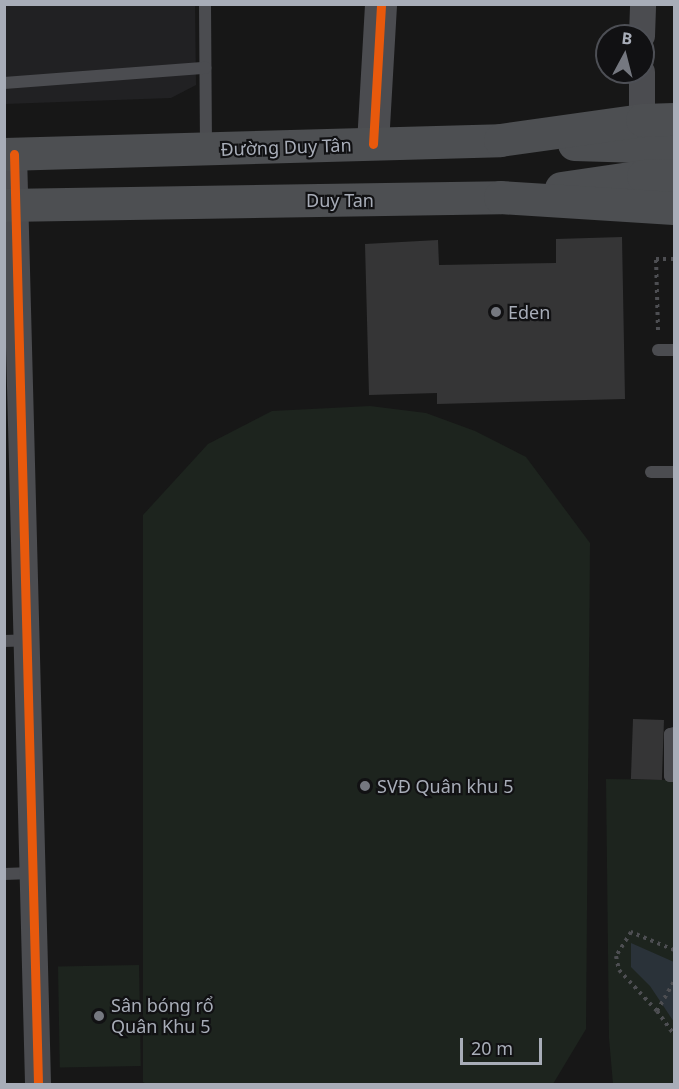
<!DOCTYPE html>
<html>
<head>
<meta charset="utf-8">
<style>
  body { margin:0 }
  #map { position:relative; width:679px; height:1089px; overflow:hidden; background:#171717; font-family:"Noto Sans",sans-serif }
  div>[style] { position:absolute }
  .built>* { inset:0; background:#212123 }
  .green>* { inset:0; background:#1d241e; transform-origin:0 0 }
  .water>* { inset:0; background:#2a3239 }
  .building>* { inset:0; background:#353536; transform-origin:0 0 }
  .path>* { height:4px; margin-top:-2px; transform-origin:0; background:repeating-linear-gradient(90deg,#4d4e52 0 3px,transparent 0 7.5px) }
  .service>* { height:12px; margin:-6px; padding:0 6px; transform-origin:6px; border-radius:6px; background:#4b4c50 }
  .minor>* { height:26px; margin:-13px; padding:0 13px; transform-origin:13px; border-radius:13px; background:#4b4c50 }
  .tertiary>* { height:32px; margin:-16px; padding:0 16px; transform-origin:16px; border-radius:16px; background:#4b4c50 }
  .primary>* { height:33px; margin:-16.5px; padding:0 16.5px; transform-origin:16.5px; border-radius:16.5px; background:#4d4f52 }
  .cycleway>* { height:9px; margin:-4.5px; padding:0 4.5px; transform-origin:4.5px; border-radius:4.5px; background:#e8590c }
  .dots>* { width:16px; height:16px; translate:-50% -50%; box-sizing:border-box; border:3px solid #111113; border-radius:50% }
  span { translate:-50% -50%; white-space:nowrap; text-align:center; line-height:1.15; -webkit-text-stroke:4.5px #111113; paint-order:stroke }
  .street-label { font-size:18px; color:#a8adb8 }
  .poi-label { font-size:18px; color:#a8adb8 }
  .left { translate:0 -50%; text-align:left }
  .frame { position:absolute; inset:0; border:6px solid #a8adb8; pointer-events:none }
  .north { position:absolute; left:595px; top:24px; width:60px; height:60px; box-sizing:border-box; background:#111113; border:2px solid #4d4f55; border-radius:50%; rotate:7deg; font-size:16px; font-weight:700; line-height:24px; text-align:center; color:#a8adb8 }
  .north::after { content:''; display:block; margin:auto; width:21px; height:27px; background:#757880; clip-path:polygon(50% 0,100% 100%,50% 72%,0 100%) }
  .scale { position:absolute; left:460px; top:1038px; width:82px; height:27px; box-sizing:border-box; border:3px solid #a8adb8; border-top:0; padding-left:8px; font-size:18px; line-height:21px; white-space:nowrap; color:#a8adb8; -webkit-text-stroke:4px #111113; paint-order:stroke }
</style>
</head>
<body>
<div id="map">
  <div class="built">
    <div style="clip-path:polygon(4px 5px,195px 5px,196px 85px,171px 98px,5px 104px)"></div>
  </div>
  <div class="green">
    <div style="clip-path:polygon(370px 406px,426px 413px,475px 431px,526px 457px,590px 543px,586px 1029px,553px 1084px,146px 1084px,143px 1082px,143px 515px,208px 444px,272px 411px)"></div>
    <div style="clip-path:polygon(606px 779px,674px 780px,674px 1084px,613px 1084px,609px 1038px)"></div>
    <div style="left:139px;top:965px;width:101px;height:81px;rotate:89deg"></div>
  </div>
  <div class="water">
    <div style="clip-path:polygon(631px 943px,674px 962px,674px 1022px,650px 986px,631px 967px)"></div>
  </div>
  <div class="building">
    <div style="clip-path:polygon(622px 237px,625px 399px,437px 404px,437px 393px,369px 395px,365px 244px,438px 240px,439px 265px,556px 263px,556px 239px)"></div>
    <div style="left:633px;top:719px;width:31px;height:60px;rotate:2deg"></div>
  </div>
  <div class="path">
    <div style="left:658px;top:330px;width:71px;rotate:-91.6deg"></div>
    <div style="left:656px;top:259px;width:18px"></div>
    <div style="left:674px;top:950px;width:47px;rotate:-157.3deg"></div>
    <div style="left:631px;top:932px;width:28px;rotate:122deg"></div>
    <div style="left:616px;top:956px;width:14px;rotate:78deg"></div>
    <div style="left:619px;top:970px;width:56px;rotate:47.2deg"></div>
    <div style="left:657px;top:1011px;width:29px;rotate:54deg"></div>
    <div style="left:657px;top:1011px;width:34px;rotate:-60deg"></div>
  </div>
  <div class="service">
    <div style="left:205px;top:4px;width:144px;rotate:89.6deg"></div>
    <div style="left:4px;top:83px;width:202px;rotate:-4.3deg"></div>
    <div style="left:658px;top:350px;width:16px"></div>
    <div style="left:651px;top:472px;width:23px"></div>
    <div style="left:4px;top:641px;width:23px;rotate:-2deg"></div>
    <div style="left:674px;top:733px;width:4px;rotate:166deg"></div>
    <div style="left:670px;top:734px;width:42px;rotate:90deg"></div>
    <div style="left:670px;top:776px;width:4px"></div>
    <div style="left:4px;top:874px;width:28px;rotate:-2deg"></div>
  </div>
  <div class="minor">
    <div style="left:642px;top:36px;width:32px;rotate:-88deg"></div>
    <div style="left:642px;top:120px;width:48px;rotate:-90deg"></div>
    <div style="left:14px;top:154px;width:930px;rotate:88.52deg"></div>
  </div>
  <div class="tertiary">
    <div style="left:373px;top:144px;width:140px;rotate:-86.7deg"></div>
  </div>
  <div class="primary">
    <div style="left:574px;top:144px;width:100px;rotate:1.7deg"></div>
    <div style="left:4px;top:154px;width:496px;rotate:-1.6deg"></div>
    <div style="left:500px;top:140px;width:143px;rotate:-8deg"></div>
    <div style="left:642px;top:120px;width:32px;rotate:-2deg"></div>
    <div style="left:561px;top:188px;width:83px;rotate:-8.3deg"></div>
    <div style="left:643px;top:176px;width:31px;rotate:-2deg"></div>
    <div style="left:4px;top:205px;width:496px;rotate:-0.9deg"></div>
    <div style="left:500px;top:197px;width:174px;rotate:3.6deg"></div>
  </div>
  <div class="cycleway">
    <div style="left:373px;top:144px;width:140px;rotate:-86.7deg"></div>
    <div style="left:14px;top:154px;width:930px;rotate:88.52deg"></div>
  </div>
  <div class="dots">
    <div style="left:496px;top:312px;background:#757880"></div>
    <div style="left:365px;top:786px;background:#757880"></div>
    <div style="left:99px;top:1016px;background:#757880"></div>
  </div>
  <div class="street-label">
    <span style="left:286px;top:147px;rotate:-2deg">Đường Duy Tân</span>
    <span style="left:340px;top:200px">Duy Tan</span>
  </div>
  <div class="poi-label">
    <span class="left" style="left:508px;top:312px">Eden</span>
    <span class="left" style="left:377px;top:786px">SVĐ Quân khu 5</span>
    <span class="left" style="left:111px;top:1016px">Sân bóng rổ<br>Quân Khu 5</span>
  </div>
  <div class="frame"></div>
  <div class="north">B</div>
  <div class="scale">20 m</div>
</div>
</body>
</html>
